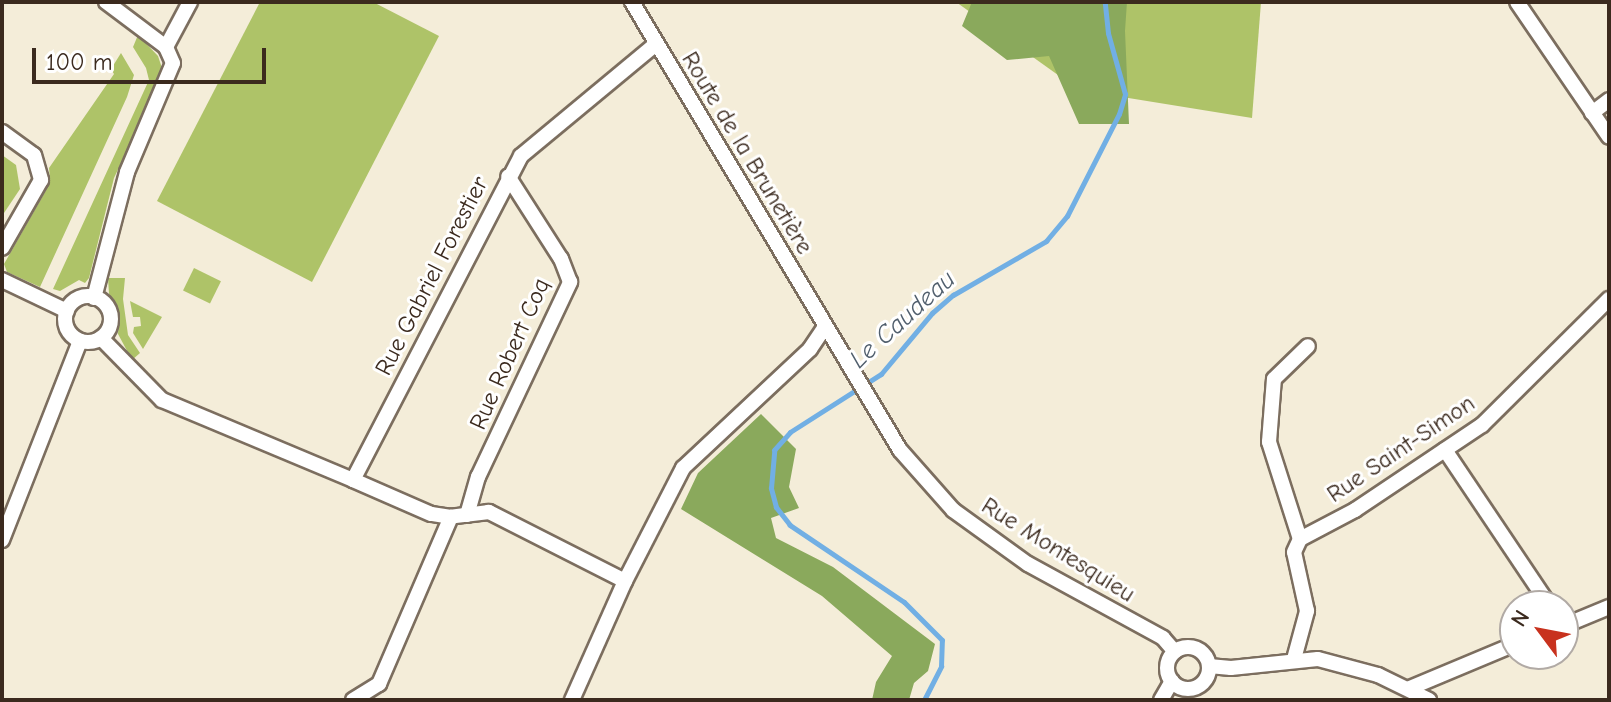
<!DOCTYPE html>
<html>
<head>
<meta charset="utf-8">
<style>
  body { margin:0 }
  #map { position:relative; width:1611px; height:702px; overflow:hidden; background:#f4edd9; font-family:"Comic Neue",sans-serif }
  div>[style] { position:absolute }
  .green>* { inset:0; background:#aec368; transform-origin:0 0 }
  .forest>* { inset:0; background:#8aa95c }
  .stream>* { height:5px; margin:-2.5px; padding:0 2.5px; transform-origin:2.5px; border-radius:2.5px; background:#71afe4 }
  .roads { filter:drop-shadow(2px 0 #7c6e5f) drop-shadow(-2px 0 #7c6e5f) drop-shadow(0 2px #7c6e5f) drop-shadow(0 -2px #7c6e5f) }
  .street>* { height:14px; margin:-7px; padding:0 7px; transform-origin:7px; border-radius:7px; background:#fff }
  .street>.ring { margin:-7px; padding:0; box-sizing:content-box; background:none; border:14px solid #fff; border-radius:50% }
  span { translate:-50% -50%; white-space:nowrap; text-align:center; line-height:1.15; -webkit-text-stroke:6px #fff; paint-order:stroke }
  .street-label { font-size:24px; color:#3b2a1e }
  .water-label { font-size:26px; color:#515f6d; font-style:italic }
  .frame { position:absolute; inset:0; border:4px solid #3b2a1e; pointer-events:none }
  .north { position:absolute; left:1499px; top:590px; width:80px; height:80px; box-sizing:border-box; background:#fff; border:2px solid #b1aaa5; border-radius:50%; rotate:302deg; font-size:22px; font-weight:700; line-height:32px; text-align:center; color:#3b2a1e }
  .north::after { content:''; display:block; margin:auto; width:28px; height:36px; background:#c8321e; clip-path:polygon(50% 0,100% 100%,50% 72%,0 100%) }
  .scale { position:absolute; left:32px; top:48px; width:234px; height:36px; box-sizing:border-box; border:4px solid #3b2a1e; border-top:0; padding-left:10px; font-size:24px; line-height:28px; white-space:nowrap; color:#3b2a1e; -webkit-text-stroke:6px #fff; paint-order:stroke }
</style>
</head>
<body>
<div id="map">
  <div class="green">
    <div style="clip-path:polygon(260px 2px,373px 2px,439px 36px,312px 282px,157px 201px)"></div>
    <div style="clip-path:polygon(956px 2px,1261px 2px,1252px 118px,1079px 90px)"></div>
    <div style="clip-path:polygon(138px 35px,158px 56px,162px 68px,158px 85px,114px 178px,89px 278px,85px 283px,79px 280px,60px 291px,53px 289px,149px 80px,146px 68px,133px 47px)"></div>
    <div style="clip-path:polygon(121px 53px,134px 75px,127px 97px,40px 287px,7px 272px,4px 264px,45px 192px,50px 179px,49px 168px,114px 74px,111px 69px)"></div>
    <div style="clip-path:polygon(2px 155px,16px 165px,20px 189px,2px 216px)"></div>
    <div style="left:194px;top:268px;width:30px;height:25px;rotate:26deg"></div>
    <div style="clip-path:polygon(108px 278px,125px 278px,123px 299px,128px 335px,140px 353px,132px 360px,118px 334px,119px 312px,109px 294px)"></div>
    <div style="clip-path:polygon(130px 301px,162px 317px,143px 349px,133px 333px,134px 327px,141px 326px,140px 317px,133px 317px)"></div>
  </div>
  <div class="forest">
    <div style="clip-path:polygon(972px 2px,1127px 2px,1125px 31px,1129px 124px,1079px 124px,1049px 56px,1007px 60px,962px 26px)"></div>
    <div style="clip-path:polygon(761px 414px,796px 449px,789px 487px,799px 508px,771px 518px,776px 538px,833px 567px,935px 644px,928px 671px,914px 683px,909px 700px,872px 700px,876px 682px,892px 656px,822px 596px,681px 509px,698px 473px)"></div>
  </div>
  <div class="stream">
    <div style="left:924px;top:700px;width:38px;rotate:-63deg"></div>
    <div style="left:941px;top:666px;width:26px;rotate:-88deg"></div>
    <div style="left:942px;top:640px;width:54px;rotate:-135deg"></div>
    <div style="left:904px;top:602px;width:138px;rotate:-146deg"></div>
    <div style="left:790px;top:525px;width:23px;rotate:-128deg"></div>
    <div style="left:776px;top:507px;width:20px;rotate:-105deg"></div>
    <div style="left:771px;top:488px;width:38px;rotate:-85deg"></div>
    <div style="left:774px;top:450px;width:24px;rotate:-48deg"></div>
    <div style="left:790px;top:432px;width:108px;rotate:-32.5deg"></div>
    <div style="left:881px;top:374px;width:80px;rotate:-50.1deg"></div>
    <div style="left:932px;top:313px;width:28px;rotate:-41deg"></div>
    <div style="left:953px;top:295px;width:108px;rotate:-30.1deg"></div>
    <div style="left:1046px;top:241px;width:33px;rotate:-50deg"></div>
    <div style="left:1067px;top:216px;width:114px;rotate:-63deg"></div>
    <div style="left:1119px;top:114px;width:21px;rotate:-73deg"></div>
    <div style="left:1125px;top:94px;width:63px;rotate:-105.6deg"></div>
    <div style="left:1108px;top:33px;width:31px;rotate:-96deg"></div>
  </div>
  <div class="roads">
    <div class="street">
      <div style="left:632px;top:2px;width:522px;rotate:59.11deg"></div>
      <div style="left:900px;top:450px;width:80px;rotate:48.5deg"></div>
      <div style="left:953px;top:510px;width:92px;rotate:35.8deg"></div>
      <div style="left:1028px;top:564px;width:154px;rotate:28.7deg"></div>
      <div style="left:1163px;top:638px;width:18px;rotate:49deg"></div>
      <div style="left:1517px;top:2px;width:163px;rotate:55.7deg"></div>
      <div style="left:166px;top:47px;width:51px;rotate:-61.9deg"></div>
      <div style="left:1592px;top:113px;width:21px;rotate:-37deg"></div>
      <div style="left:2px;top:132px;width:39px;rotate:36deg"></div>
      <div style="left:34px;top:155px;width:26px;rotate:74deg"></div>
      <div style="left:41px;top:180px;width:78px;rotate:119.8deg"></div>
      <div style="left:2px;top:280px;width:72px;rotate:25.5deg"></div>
      <div class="ring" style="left:65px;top:296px;width:32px;height:32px"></div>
      <div style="left:94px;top:298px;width:130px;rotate:-75.3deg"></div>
      <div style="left:127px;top:172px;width:118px;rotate:-67.1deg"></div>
      <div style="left:173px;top:63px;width:17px;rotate:-114deg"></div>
      <div style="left:166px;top:47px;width:75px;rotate:-143.1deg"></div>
      <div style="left:101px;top:338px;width:87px;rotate:45.5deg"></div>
      <div style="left:162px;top:400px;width:207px;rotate:22.7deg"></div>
      <div style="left:1445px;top:450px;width:188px;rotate:56.1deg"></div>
      <div style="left:467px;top:515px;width:40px;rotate:-74deg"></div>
      <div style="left:478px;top:477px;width:216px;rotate:-64.7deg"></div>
      <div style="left:570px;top:282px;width:25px;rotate:-111deg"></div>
      <div style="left:561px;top:259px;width:98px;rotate:-122.6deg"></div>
      <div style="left:1300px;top:539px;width:102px;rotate:-107.7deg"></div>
      <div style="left:1269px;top:442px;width:63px;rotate:-85.5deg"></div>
      <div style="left:1274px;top:379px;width:47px;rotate:-44.1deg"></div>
      <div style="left:2px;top:540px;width:214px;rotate:-68.6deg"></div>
      <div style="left:625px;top:581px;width:153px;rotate:-153.1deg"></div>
      <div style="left:489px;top:512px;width:38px;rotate:173deg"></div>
      <div style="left:451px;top:517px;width:20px;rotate:-171deg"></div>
      <div style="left:431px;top:514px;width:85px;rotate:-156.4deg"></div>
      <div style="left:353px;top:480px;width:365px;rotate:-62.6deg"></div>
      <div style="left:521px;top:156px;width:175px;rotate:-39.7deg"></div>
      <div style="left:1563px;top:626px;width:50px;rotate:-22.4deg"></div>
      <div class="ring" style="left:1167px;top:647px;width:28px;height:28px"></div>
      <div style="left:1294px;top:659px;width:50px;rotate:-74.8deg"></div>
      <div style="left:1307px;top:611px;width:60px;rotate:-102.4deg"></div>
      <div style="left:1294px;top:552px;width:14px;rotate:-65deg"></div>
      <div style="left:1300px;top:539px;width:62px;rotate:-27.8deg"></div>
      <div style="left:1355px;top:510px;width:153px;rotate:-33.8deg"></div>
      <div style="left:1482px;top:425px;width:179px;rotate:-44.8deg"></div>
      <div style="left:1209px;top:666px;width:22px;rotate:5deg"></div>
      <div style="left:1231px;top:668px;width:87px;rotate:-5.9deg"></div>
      <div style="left:1318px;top:659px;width:62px;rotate:14.9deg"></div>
      <div style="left:1378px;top:675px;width:57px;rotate:26.1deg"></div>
      <div style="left:1410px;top:688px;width:114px;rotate:-22.7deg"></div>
      <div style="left:353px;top:700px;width:31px;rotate:-32deg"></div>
      <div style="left:379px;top:684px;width:182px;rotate:-66.7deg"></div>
      <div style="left:572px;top:700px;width:130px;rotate:-66deg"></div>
      <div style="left:625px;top:581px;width:127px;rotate:-62.8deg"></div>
      <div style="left:683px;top:468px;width:174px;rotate:-43.1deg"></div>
      <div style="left:810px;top:349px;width:25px;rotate:-56deg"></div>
      <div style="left:1161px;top:700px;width:22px;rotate:-60deg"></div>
    </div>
  </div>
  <div class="street-label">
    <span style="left:747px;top:153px;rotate:59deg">Route de la Brunetière</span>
    <span style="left:432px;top:276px;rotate:-63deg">Rue Gabriel Forestier</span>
    <span style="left:510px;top:354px;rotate:-66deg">Rue Robert Coq</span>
    <span style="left:1401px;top:449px;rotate:-34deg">Rue Saint-Simon</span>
    <span style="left:1058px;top:550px;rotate:32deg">Rue Montesquieu</span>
  </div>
  <div class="water-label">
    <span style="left:903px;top:320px;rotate:-42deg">Le Caudeau</span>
  </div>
  <div class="frame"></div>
  <div class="north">N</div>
  <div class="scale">100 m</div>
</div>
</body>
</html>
